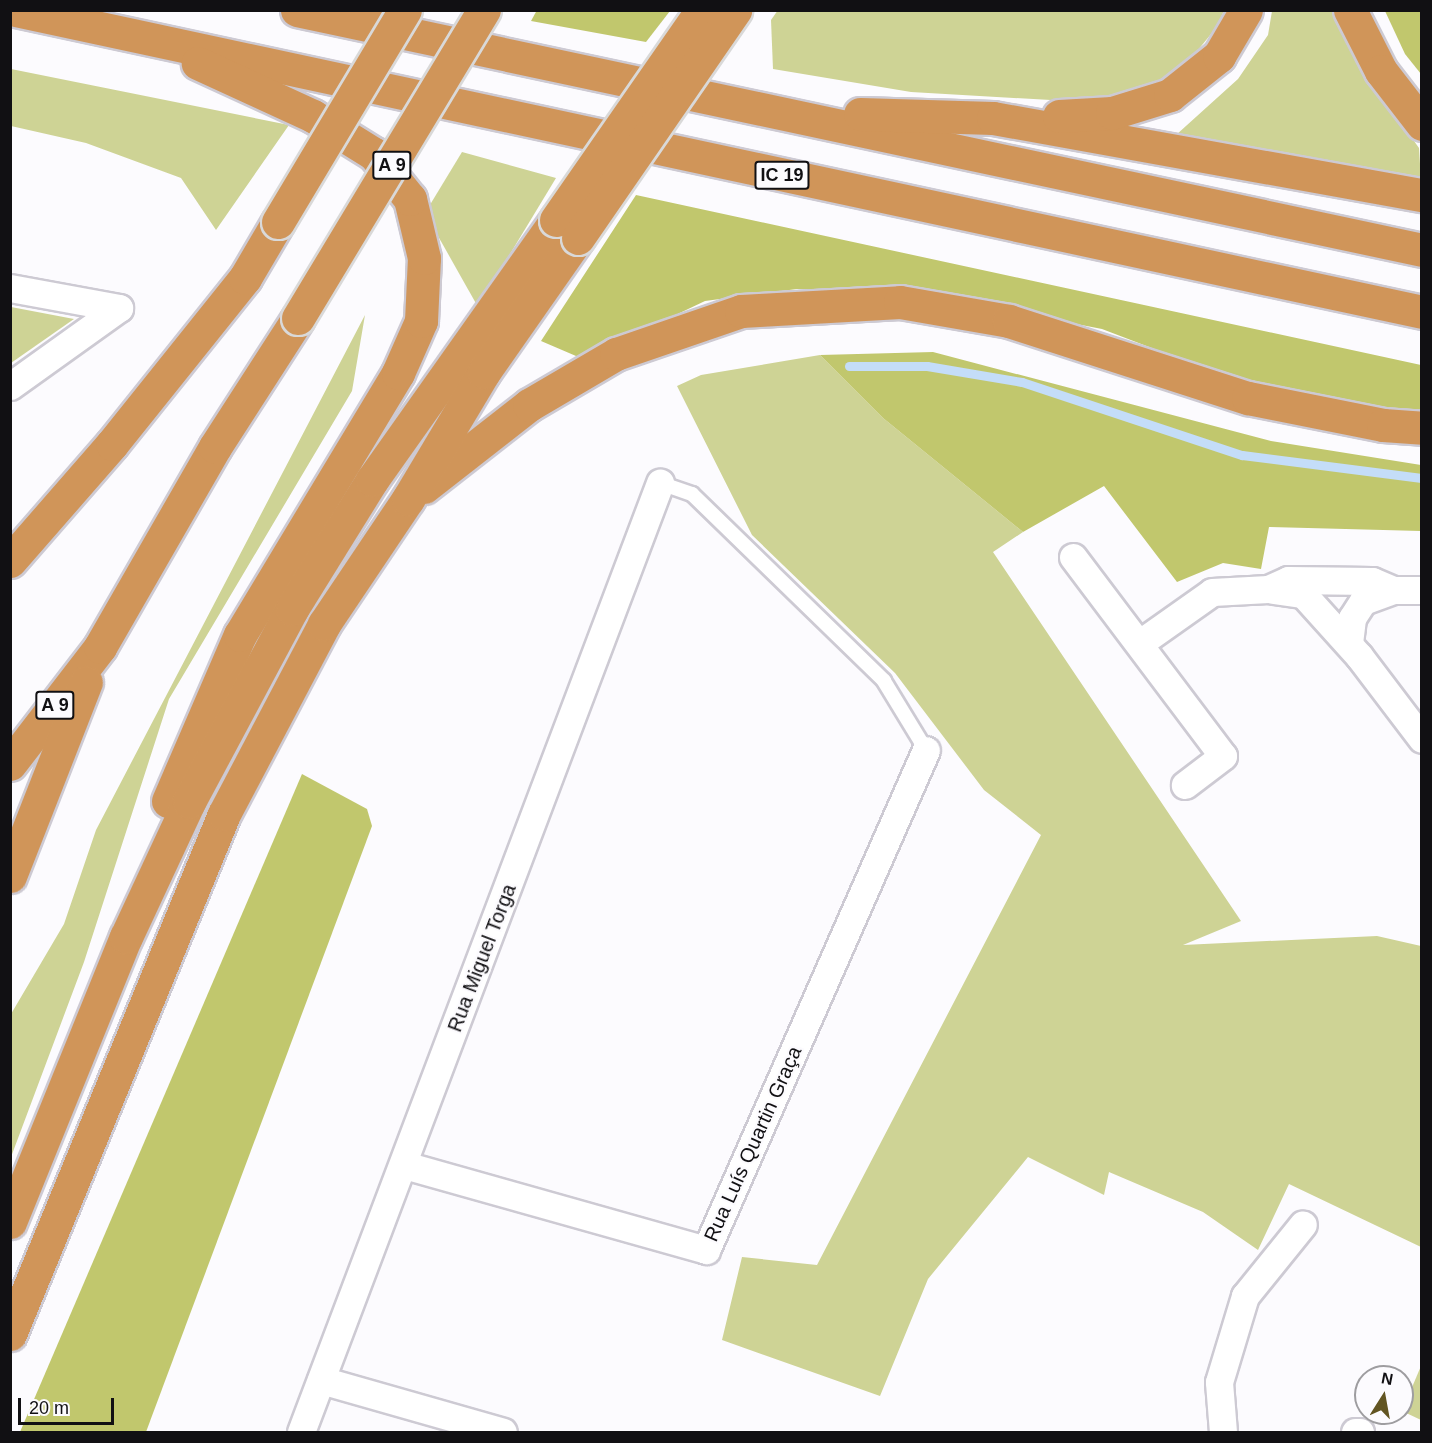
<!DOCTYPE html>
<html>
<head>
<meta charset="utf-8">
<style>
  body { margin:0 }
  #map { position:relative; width:1432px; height:1443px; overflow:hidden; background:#fcfbfe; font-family:Arial,sans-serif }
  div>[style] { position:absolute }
  .green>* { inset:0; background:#ced395 }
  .forest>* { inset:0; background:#c1c76d }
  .stream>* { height:9px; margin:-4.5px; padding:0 4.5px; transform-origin:4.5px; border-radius:4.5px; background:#c4ddf8 }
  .roads { filter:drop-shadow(2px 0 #cdcad3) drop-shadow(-2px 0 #cdcad3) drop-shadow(0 2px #cdcad3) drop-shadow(0 -2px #cdcad3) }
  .lane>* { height:14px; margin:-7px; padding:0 7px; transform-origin:7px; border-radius:7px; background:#fff }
  .street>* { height:27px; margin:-13.5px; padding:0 13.5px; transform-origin:13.5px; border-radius:13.5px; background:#fff }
  .highway>* { height:33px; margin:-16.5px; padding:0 16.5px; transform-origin:16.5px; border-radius:16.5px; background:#d09559 }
  .bridges { filter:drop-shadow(2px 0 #d9d9d9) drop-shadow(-2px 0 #d9d9d9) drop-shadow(0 2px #d9d9d9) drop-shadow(0 -2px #d9d9d9) }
  .highway-bridge>* { height:33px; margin:-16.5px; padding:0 16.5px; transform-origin:16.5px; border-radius:16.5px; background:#d09559 }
  span { translate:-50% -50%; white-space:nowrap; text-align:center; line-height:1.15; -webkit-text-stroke:4.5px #fcfbfe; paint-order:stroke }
  .shield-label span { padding:2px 4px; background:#fcfbfe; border:2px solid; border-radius:4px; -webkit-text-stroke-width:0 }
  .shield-label { font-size:18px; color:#111013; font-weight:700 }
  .street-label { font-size:20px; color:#111013 }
  .frame { position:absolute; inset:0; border:12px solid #111013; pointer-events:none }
  .north { position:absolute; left:1354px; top:1365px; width:60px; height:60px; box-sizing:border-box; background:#fcfbfe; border:2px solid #9e9da0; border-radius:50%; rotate:11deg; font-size:16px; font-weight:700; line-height:24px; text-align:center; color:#111013 }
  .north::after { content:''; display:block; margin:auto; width:21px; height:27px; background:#625522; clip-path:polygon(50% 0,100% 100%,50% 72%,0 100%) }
  .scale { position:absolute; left:18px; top:1398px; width:96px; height:27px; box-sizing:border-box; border:3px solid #111013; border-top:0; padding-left:8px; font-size:18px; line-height:21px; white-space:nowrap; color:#111013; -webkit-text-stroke:4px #fcfbfe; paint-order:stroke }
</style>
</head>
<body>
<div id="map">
  <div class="green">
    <div style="clip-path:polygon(778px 10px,1224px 11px,1216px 28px,1180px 72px,1103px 103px,911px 92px,773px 69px,771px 20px)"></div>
    <div style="clip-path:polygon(1272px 11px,1340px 11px,1368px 76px,1419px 148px,1421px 180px,1176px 135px,1238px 79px,1268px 35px)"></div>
    <div style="clip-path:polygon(11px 69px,289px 125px,216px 230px,181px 178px,86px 143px,11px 126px)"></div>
    <div style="clip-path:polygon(462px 152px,556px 178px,478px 307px,425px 213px)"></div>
    <div style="clip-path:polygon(11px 307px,74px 319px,11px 363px)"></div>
    <div style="clip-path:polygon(365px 315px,352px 391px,169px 699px,84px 962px,11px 1157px,11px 1014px,64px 924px,96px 830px)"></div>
    <div style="clip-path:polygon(820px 355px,883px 418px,1023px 532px,993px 552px,1241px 921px,1183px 945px,1377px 936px,1421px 946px,1421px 1247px,1289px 1184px,1258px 1250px,1203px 1212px,1109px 1172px,1104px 1195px,1028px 1157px,928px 1279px,880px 1396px,722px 1340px,742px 1257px,817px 1265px,1041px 835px,984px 790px,895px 673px,752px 535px,677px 386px,701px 375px)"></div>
    <div style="clip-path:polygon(1421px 1366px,1421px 1420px,1402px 1411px)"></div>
  </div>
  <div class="forest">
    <div style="clip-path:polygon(537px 10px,670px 10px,670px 11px,646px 42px,531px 21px)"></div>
    <div style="clip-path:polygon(1385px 11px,1421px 11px,1421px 74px,1405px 54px)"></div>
    <div style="clip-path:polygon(636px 195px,1421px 365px,1421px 417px,1238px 381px,1102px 329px,911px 292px,797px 289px,705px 301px,583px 359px,541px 341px)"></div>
    <div style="clip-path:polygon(933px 352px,1271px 441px,1421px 465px,1421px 531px,1269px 527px,1261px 569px,1223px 563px,1177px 582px,1104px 486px,1023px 532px,883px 418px,820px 355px)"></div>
    <div style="clip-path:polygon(302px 774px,367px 809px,372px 826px,146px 1432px,20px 1432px)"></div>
  </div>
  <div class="stream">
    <div style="left:849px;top:366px;width:78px"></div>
    <div style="left:927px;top:366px;width:96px;rotate:9.6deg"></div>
    <div style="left:1022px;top:382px;width:232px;rotate:18.4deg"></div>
    <div style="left:1242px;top:455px;width:181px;rotate:7.3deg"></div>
  </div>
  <div class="roads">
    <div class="lane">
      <div style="left:660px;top:483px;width:34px;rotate:19deg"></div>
      <div style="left:692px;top:494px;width:268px;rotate:44.2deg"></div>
      <div style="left:884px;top:681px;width:81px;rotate:58.7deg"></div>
    </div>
    <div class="street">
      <div style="left:10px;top:288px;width:111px;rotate:10.4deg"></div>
      <div style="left:10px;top:386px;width:134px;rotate:-35.6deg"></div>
      <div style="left:1073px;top:557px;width:249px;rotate:53deg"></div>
      <div style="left:1223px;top:756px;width:48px;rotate:142.7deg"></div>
      <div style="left:1273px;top:590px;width:30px;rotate:8deg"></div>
      <div style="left:1303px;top:594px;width:84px;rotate:47.9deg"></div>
      <div style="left:1359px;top:656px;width:104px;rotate:52.8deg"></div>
      <div style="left:1140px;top:643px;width:88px;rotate:-35.3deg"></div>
      <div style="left:1212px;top:592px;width:56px;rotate:-3.1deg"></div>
      <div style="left:1268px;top:589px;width:22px;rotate:-24deg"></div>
      <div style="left:1288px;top:580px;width:84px;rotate:0.7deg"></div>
      <div style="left:1372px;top:581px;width:23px;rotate:23deg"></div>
      <div style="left:1393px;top:590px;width:29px"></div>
      <div style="left:1349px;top:643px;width:25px;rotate:-83deg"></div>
      <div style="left:1352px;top:618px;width:20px;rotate:-57deg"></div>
      <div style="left:1363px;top:601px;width:32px;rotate:-20deg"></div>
      <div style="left:404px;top:1165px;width:314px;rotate:15.7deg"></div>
      <div style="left:706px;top:1250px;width:546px;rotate:-66.25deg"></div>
      <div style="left:321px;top:1380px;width:189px;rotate:15.9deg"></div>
      <div style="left:301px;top:1432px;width:1015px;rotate:-69.28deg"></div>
      <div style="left:1223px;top:1432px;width:50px;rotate:-94.6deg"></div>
      <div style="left:1219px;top:1382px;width:90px;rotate:-73.2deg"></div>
      <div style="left:1245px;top:1296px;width:92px;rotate:-51.1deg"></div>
      <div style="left:1355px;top:1432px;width:5px"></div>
    </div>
    <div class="highway">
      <div style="left:16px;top:10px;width:1438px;rotate:12.12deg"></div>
      <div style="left:297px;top:10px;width:1150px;rotate:12.04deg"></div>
      <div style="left:1350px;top:10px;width:68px;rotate:63.1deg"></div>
      <div style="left:1381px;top:71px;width:67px;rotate:52.3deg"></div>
      <div style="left:860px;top:114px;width:133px;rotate:1.7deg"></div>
      <div style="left:993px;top:118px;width:436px;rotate:10.2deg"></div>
      <div style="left:1059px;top:116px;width:53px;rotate:-3.2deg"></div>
      <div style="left:1112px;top:113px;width:61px;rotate:-17.2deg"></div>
      <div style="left:1170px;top:95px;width:63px;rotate:-38.5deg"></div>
      <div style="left:1219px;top:56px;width:53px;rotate:-59.6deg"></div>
      <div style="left:424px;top:487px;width:133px;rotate:-38deg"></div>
      <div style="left:529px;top:405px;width:101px;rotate:-30.4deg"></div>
      <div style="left:616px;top:354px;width:132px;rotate:-19deg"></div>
      <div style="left:741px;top:311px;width:159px;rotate:-3.2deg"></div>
      <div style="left:900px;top:302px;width:111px;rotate:9.9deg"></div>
      <div style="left:1009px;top:321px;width:251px;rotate:17.9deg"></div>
      <div style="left:1248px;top:398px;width:138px;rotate:11.3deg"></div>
      <div style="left:1383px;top:425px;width:39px;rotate:4deg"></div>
      <div style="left:10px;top:561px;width:155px;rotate:-48.9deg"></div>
      <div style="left:112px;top:444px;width:213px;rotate:-51.3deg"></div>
      <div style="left:245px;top:278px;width:65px;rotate:-59.5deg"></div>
      <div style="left:10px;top:764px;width:148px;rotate:-52.4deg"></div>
      <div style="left:100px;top:647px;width:231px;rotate:-60.1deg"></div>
      <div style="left:215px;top:447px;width:153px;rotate:-57.2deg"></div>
      <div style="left:168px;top:801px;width:181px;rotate:-66.6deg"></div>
      <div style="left:240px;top:635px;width:306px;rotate:-58.9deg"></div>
      <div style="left:398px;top:373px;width:57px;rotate:-66.1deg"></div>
      <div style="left:421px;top:321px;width:63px;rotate:-87.3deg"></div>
      <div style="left:424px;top:258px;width:61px;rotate:-103.3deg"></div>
      <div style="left:410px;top:199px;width:58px;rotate:-128.7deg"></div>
      <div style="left:374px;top:154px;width:72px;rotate:-148.1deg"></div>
      <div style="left:313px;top:116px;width:127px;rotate:-155.3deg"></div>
      <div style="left:10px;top:876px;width:208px;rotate:-68.6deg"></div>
      <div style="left:10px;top:1222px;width:308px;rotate:-67.9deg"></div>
      <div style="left:126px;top:937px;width:149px;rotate:-65deg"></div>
      <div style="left:189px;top:802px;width:219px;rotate:-61.9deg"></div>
      <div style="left:292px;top:609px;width:152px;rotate:-58.2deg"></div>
      <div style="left:372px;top:480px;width:319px;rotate:-54.7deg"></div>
      <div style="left:10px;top:1334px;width:562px;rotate:-67.63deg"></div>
      <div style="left:224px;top:814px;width:215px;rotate:-62.2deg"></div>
      <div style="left:324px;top:624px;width:151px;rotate:-56.1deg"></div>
      <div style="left:408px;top:499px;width:148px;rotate:-59.1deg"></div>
      <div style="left:484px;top:372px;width:164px;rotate:-55deg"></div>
    </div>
  </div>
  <div class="bridges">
    <div class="highway-bridge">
      <div style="left:556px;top:220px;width:256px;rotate:-55.2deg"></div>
      <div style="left:278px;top:222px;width:247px;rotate:-59.1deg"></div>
      <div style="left:578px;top:238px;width:277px;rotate:-55.4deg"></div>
      <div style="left:298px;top:318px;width:360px;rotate:-58.9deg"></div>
    </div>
  </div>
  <div class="shield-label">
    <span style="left:392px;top:165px">A 9</span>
    <span style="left:782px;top:175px">IC 19</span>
    <span style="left:55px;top:705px">A 9</span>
  </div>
  <div class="street-label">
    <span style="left:482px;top:958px;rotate:-69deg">Rua Miguel Torga</span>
    <span style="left:753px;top:1144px;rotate:-66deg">Rua Luís Quartin Graça</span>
  </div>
  <div class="frame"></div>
  <div class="north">N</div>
  <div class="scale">20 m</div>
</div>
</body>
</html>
